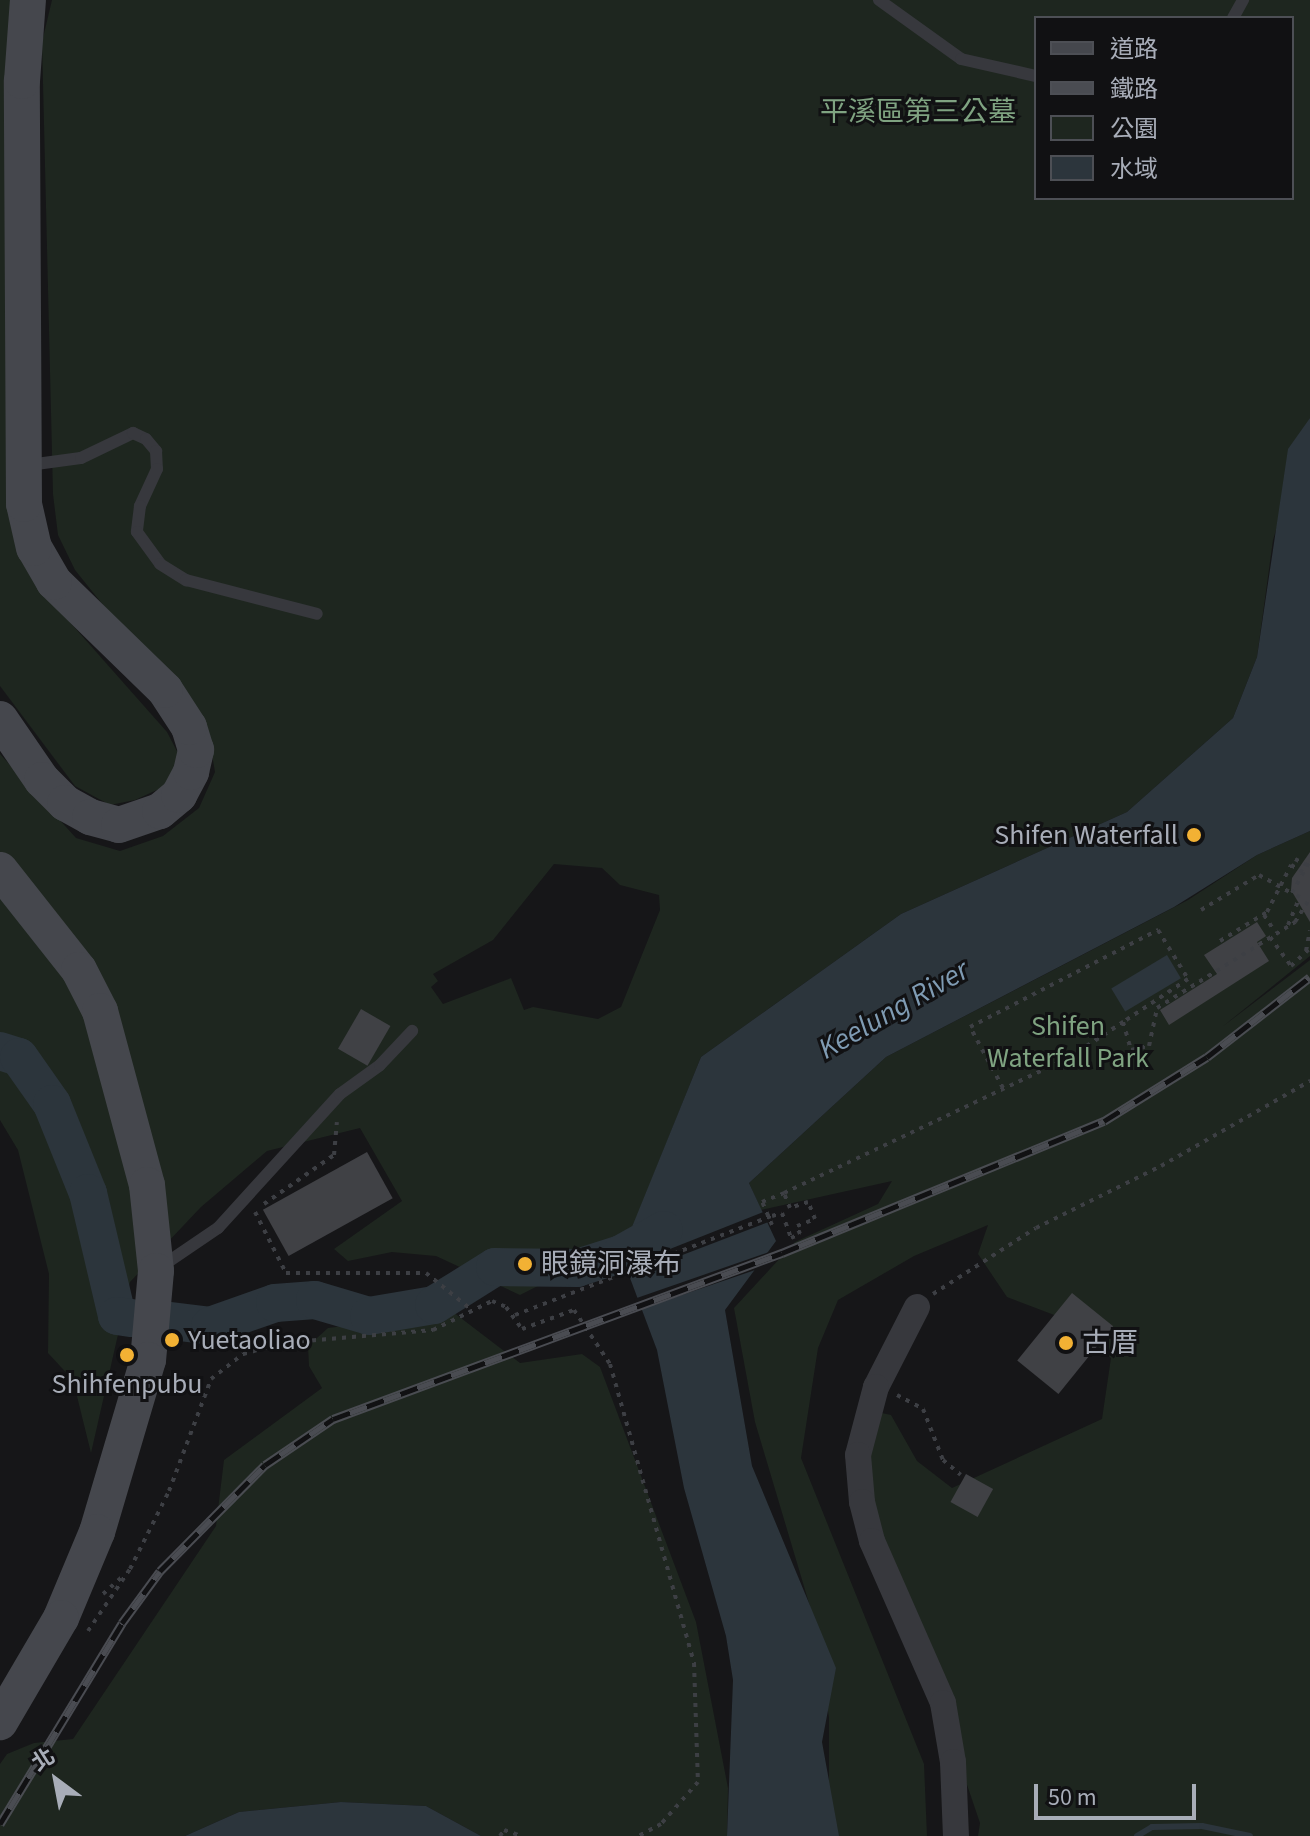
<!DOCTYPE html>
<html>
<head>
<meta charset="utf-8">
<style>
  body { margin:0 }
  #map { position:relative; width:1310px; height:1836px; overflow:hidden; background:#161618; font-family:"Source Sans 3","Noto Sans TC",sans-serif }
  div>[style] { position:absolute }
  .green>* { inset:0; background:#1e261f }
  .water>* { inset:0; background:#2c353c; transform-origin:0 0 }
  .pier>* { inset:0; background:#161618 }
  .stream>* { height:6px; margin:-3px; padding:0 3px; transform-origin:3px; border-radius:3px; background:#2c353c }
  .river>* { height:38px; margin:-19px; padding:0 19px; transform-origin:19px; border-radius:19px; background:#2c353c }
  .building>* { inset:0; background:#404145; transform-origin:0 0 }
  .path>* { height:4px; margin-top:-2px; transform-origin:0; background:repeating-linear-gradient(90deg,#3d3f44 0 4px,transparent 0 10px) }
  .lane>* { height:12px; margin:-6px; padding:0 6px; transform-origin:6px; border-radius:6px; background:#37383d }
  .street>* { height:26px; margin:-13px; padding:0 13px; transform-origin:13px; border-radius:13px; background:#37383d }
  .secondary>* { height:36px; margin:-18px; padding:0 18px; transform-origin:18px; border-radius:18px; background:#45474d }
  .rail>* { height:9px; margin-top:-4.5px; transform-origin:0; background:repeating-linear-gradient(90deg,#111113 0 18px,#4a4c52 0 36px); box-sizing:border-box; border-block:2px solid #4a4c52 }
  .path-bridge>* { height:4px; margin-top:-2px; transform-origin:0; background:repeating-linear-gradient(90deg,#3d3f44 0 4px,transparent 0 10px) }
  .dots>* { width:22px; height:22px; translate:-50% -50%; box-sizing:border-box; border:4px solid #111113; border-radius:50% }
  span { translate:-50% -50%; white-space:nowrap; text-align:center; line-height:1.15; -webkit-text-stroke:6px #111113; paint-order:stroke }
  .park-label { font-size:28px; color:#7fa381 }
  .poi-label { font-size:28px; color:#a8adb8 }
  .right { translate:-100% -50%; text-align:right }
  .left { translate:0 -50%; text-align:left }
  .water-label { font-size:30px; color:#7f9bb3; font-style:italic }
  .legend { position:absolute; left:1034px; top:16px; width:260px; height:184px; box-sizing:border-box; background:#111113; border:2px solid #4d4f55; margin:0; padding:10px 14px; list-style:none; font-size:24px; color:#a8adb8 }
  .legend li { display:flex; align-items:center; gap:16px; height:40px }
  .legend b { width:40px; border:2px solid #4d4f55 }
  .north { position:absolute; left:16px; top:1740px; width:80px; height:80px; -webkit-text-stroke:6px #111113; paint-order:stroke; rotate:328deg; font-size:22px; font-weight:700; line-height:32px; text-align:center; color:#a8adb8 }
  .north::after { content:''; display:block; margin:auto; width:28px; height:36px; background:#a8adb8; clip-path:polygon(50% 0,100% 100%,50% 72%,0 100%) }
  .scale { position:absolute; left:1034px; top:1784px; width:162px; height:36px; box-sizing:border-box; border:4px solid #a8adb8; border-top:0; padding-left:10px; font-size:24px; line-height:28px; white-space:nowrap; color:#a8adb8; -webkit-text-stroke:6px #111113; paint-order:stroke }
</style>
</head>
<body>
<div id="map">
  <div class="green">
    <div style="clip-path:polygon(0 0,10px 0,15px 502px,52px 602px,167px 732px,180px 757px,170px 784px,135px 800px,110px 805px,75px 786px,0 686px)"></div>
    <div style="clip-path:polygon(evenodd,52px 0,1310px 0,1310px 418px,1273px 540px,1257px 657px,1233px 718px,1127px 812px,901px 914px,701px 1057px,627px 1241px,520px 1295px,436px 1256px,392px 1252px,348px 1261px,334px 1249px,402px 1201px,360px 1128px,267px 1151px,201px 1207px,130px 1282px,91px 1453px,73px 1380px,48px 1353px,49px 1274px,18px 1150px,0 1120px,0 754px,76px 838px,120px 851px,163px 836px,199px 808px,215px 772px,209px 737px,75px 570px,58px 535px,53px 494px,42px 42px,52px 0,1036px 18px,1292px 18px,1292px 198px,1036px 198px,1036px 18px,52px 0,554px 864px,602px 868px,620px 885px,659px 895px,660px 910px,621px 1007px,598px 1019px,533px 1007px,524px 1010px,511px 978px,443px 1004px,431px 987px,438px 981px,433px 974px,493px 940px,554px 864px)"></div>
    <div style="clip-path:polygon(1310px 831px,1310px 956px,1222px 1027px,1310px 960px,1310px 1836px,978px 1836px,980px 1823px,943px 1714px,873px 1570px,858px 1408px,891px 1415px,917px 1461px,952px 1488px,1102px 1419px,1111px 1358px,1070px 1321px,1007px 1297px,978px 1254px,988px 1225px,914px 1256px,838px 1300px,818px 1348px,801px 1458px,924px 1764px,927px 1836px,821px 1836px,829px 1782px,829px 1718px,817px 1630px,755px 1422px,734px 1308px,795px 1242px,878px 1204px,892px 1181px,761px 1210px,749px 1183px,886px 1057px,1188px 900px,1257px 855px)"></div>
    <div style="clip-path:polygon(453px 1312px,520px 1363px,582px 1354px,600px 1367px,696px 1622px,728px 1788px,727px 1836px,481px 1836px,426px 1806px,341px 1802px,239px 1812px,185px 1836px,0 1836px,0 1764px,7px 1754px,34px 1743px,73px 1739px,216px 1526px,224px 1460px,322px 1388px,309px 1366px,308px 1346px,328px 1328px)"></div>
  </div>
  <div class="water">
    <div style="clip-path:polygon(1310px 418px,1310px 831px,1257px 855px,1174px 907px,886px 1057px,749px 1183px,776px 1241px,725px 1310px,752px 1466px,836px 1668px,822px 1742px,839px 1836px,727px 1836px,733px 1680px,726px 1636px,684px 1488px,657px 1350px,621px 1254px,701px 1057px,901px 914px,1127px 812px,1233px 718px,1257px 657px,1288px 449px)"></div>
    <div style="left:1167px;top:955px;width:27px;height:65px;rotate:59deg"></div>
    <div style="clip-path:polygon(341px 1802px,426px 1806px,481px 1836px,185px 1836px,239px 1812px)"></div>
  </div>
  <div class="pier">
    <div style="clip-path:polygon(766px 1211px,771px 1221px,625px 1277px,622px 1268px)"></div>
    <div style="clip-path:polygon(775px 1250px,761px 1268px,638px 1310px,634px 1299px)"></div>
  </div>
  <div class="stream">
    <div style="left:1137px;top:1836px;width:17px;rotate:-31deg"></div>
    <div style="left:1152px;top:1827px;width:50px;rotate:-1.1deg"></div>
    <div style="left:1202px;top:1826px;width:49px;rotate:11.8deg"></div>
  </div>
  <div class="river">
    <div style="left:0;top:1051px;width:20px;rotate:18deg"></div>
    <div style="left:19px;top:1057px;width:57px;rotate:54.9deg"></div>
    <div style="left:52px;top:1104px;width:96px;rotate:68deg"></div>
    <div style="left:88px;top:1193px;width:126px;rotate:76.7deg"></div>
    <div style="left:117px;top:1316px;width:15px;rotate:8deg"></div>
    <div style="left:171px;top:1321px;width:39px;rotate:7deg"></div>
    <div style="left:210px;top:1326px;width:69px;rotate:-19.5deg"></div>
    <div style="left:275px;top:1303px;width:40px;rotate:-4.3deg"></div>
    <div style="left:315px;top:1300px;width:56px;rotate:16.5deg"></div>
    <div style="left:369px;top:1316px;width:66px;rotate:-9.6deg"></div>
    <div style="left:434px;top:1305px;width:72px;rotate:-31.9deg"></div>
    <div style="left:495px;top:1267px;width:82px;rotate:0.7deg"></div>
    <div style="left:577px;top:1268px;width:46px;rotate:-17.7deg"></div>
    <div style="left:621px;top:1254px;width:49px;rotate:-29.2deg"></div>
  </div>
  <div class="building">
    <div style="clip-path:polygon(1310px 852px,1310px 922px,1291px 890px,1292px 878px)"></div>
    <div style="clip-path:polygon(1257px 922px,1266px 936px,1257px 942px,1269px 961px,1169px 1025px,1160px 1010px,1217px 974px,1204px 955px)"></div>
    <div style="left:361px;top:1009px;width:34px;height:46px;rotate:30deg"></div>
    <div style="left:367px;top:1152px;width:53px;height:119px;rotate:61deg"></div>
    <div style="left:1072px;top:1293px;width:53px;height:87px;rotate:39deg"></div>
    <div style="left:966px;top:1474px;width:31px;height:32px;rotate:29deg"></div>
  </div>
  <div class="path">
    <div style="left:1295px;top:859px;width:13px;rotate:27deg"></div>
    <div style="left:1201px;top:910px;width:68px;rotate:-31.1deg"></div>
    <div style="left:1259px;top:875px;width:38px;rotate:29deg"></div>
    <div style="left:1264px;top:915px;width:20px;rotate:57deg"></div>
    <div style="left:1288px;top:925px;width:30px;rotate:-67deg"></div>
    <div style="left:1300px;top:897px;width:9px;rotate:-153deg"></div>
    <div style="left:1292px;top:893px;width:35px;rotate:-61deg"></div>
    <div style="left:1270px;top:937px;width:36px;rotate:54deg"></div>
    <div style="left:1291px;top:966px;width:26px;rotate:-43deg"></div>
    <div style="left:1220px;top:941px;width:55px;rotate:-31.7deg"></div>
    <div style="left:1267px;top:912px;width:53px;rotate:-62.9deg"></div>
    <div style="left:1291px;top:865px;width:14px;rotate:30deg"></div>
    <div style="left:1306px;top:951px;width:21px;rotate:-79deg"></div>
    <div style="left:1003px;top:1088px;width:69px;rotate:-118.4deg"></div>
    <div style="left:970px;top:1027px;width:212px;rotate:-27.3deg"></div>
    <div style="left:1158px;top:930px;width:57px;rotate:58.5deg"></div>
    <div style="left:1188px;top:979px;width:78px;rotate:146.5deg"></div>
    <div style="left:264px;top:1204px;width:85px;rotate:-35deg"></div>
    <div style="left:334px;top:1155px;width:33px;rotate:-85deg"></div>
    <div style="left:255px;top:1212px;width:68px;rotate:63.1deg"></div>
    <div style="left:286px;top:1273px;width:140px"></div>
    <div style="left:426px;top:1273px;width:60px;rotate:39deg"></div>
    <div style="left:772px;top:1216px;width:10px;rotate:-17deg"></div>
    <div style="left:782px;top:1213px;width:27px;rotate:70deg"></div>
    <div style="left:791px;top:1238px;width:10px;rotate:-24deg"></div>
    <div style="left:800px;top:1234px;width:9px;rotate:-111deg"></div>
    <div style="left:797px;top:1226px;width:19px;rotate:-21deg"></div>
    <div style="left:815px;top:1219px;width:18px;rotate:-112deg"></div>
    <div style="left:808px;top:1202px;width:19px;rotate:162deg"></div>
    <div style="left:790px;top:1208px;width:16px;rotate:-112deg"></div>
    <div style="left:784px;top:1193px;width:317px;rotate:-25.4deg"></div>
    <div style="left:1070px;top:1057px;width:64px;rotate:-33.4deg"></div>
    <div style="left:1123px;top:1022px;width:29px;rotate:74deg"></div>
    <div style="left:1131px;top:1050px;width:18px;rotate:-13deg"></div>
    <div style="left:1149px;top:1046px;width:39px;rotate:-78deg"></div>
    <div style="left:1157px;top:1008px;width:163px;rotate:-31.9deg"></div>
    <div style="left:1295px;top:922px;width:28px;rotate:-58deg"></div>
    <div style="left:772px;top:1225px;width:25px;rotate:-113deg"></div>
    <div style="left:762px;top:1202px;width:24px;rotate:-22deg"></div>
    <div style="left:933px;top:1294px;width:122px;rotate:-32.7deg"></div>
    <div style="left:1036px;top:1228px;width:140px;rotate:-26.4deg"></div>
    <div style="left:1161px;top:1166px;width:172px;rotate:-29.7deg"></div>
    <div style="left:897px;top:1395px;width:30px;rotate:28deg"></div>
    <div style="left:923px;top:1409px;width:55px;rotate:68.6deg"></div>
    <div style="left:943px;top:1460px;width:23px;rotate:40deg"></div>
    <div style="left:103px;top:1594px;width:27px;rotate:-42deg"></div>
    <div style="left:88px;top:1631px;width:75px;rotate:-55.9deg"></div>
    <div style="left:130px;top:1569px;width:87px;rotate:-63.4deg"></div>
    <div style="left:169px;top:1491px;width:120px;rotate:-69.4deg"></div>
    <div style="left:211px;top:1379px;width:41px;rotate:-38deg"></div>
    <div style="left:243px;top:1354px;width:41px;rotate:-15.8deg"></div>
    <div style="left:282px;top:1343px;width:152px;rotate:-4.9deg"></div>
    <div style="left:433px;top:1330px;width:66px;rotate:-26.2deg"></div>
    <div style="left:492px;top:1301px;width:15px;rotate:23deg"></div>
    <div style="left:506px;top:1307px;width:27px;rotate:54deg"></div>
    <div style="left:522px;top:1329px;width:55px;rotate:-20.1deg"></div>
    <div style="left:574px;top:1310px;width:65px;rotate:56.3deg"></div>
    <div style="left:610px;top:1364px;width:311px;rotate:74.3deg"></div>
    <div style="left:694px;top:1663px;width:119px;rotate:88.1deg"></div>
    <div style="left:698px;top:1782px;width:56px;rotate:131.4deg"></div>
    <div style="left:661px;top:1824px;width:26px;rotate:152deg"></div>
    <div style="left:500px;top:1836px;width:7px;rotate:-56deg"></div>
    <div style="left:504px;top:1830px;width:18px;rotate:19deg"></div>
  </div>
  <div class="lane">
    <div style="left:879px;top:0;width:101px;rotate:35.7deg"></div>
    <div style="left:961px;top:59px;width:77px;rotate:12.8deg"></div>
    <div style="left:1233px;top:18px;width:21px;rotate:-61deg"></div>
    <div style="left:29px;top:465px;width:52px;rotate:-7.7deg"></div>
    <div style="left:81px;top:458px;width:58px;rotate:-25.7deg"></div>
    <div style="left:133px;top:433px;width:14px;rotate:25deg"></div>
    <div style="left:146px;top:439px;width:16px;rotate:50deg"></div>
    <div style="left:156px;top:451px;width:18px;rotate:87deg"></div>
    <div style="left:157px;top:469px;width:41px;rotate:114.7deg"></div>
    <div style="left:140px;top:506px;width:26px;rotate:97deg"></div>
    <div style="left:137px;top:532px;width:39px;rotate:54deg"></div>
    <div style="left:160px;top:564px;width:31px;rotate:32deg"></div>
    <div style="left:186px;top:580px;width:135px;rotate:14.5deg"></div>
    <div style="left:162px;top:1266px;width:68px;rotate:-34.2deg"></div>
    <div style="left:218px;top:1228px;width:181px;rotate:-47.7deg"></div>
    <div style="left:340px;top:1094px;width:49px;rotate:-35.9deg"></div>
    <div style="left:380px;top:1065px;width:47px;rotate:-46.7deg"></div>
  </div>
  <div class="street">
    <div style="left:917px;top:1307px;width:90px;rotate:117.1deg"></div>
    <div style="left:876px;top:1387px;width:70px;rotate:104.8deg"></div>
    <div style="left:858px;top:1455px;width:47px;rotate:85.1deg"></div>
    <div style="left:862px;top:1502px;width:40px;rotate:75.6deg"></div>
    <div style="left:872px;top:1541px;width:177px;rotate:66.3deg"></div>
    <div style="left:943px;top:1703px;width:60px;rotate:80.4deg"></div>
    <div style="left:953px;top:1762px;width:74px;rotate:87.7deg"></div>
  </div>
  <div class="secondary">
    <div style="left:0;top:719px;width:74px;rotate:55.5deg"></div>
    <div style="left:42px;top:780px;width:33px;rotate:45deg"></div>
    <div style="left:65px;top:803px;width:29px;rotate:29deg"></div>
    <div style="left:90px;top:817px;width:30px;rotate:15deg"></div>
    <div style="left:119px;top:825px;width:43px;rotate:-18.9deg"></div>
    <div style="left:160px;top:811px;width:25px;rotate:-40deg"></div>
    <div style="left:179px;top:795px;width:26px;rotate:-62deg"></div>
    <div style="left:191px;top:772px;width:23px;rotate:-77deg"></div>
    <div style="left:196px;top:750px;width:24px;rotate:-107deg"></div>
    <div style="left:189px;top:727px;width:44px;rotate:-123deg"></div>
    <div style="left:165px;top:690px;width:155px;rotate:-135.8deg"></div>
    <div style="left:54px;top:582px;width:39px;rotate:-120deg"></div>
    <div style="left:34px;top:548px;width:45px;rotate:-102.8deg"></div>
    <div style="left:24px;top:504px;width:423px;rotate:-90.3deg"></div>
    <div style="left:22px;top:81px;width:81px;rotate:-85.8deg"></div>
    <div style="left:0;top:870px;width:127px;rotate:51.7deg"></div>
    <div style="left:79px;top:970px;width:46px;rotate:62.9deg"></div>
    <div style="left:100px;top:1011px;width:180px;rotate:74.9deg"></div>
    <div style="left:147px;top:1185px;width:86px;rotate:84deg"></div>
    <div style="left:156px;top:1271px;width:89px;rotate:95.1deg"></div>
    <div style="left:148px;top:1360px;width:179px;rotate:106.5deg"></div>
    <div style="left:97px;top:1532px;width:93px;rotate:112.7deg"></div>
    <div style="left:61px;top:1618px;width:121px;rotate:120.4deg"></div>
  </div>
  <div class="rail">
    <div style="left:0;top:1824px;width:235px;rotate:-58.7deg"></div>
    <div style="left:122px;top:1623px;width:64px;rotate:-53.8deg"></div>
    <div style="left:160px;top:1571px;width:149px;rotate:-45.3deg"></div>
    <div style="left:265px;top:1465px;width:82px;rotate:-34.1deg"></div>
    <div style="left:333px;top:1419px;width:479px;rotate:-20.3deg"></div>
    <div style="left:782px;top:1253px;width:348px;rotate:-22.3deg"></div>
    <div style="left:1104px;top:1121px;width:121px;rotate:-31.9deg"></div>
    <div style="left:1207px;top:1057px;width:130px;rotate:-37.8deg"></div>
  </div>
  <div class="path-bridge">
    <div style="left:515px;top:1315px;width:275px;rotate:-21.1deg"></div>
  </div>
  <div class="dots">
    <div style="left:1194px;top:835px;background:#f2b134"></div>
    <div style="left:525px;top:1264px;background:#f2b134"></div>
    <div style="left:172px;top:1340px;background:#f2b134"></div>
    <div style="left:1066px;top:1343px;background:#f2b134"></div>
    <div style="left:127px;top:1355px;background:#f2b134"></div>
  </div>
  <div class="park-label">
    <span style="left:918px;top:112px">平溪區第三公墓</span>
    <span style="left:1068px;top:1042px">Shifen<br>Waterfall Park</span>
  </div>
  <div class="poi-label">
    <span class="right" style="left:1178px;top:835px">Shifen Waterfall</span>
    <span class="left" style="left:541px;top:1264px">眼鏡洞瀑布</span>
    <span class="left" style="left:188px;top:1340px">Yuetaoliao</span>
    <span class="left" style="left:1082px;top:1343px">古厝</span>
    <span style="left:127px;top:1384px">Shihfenpubu</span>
  </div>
  <div class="water-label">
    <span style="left:894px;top:1010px;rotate:-30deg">Keelung River</span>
  </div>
  <ul class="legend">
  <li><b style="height:10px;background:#45474d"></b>道路</li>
  <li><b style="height:10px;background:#4a4c52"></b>鐵路</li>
  <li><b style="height:22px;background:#1e261f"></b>公園</li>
  <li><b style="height:22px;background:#2c353c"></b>水域</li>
  </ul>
  <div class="north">北</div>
  <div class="scale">50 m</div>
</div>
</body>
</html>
